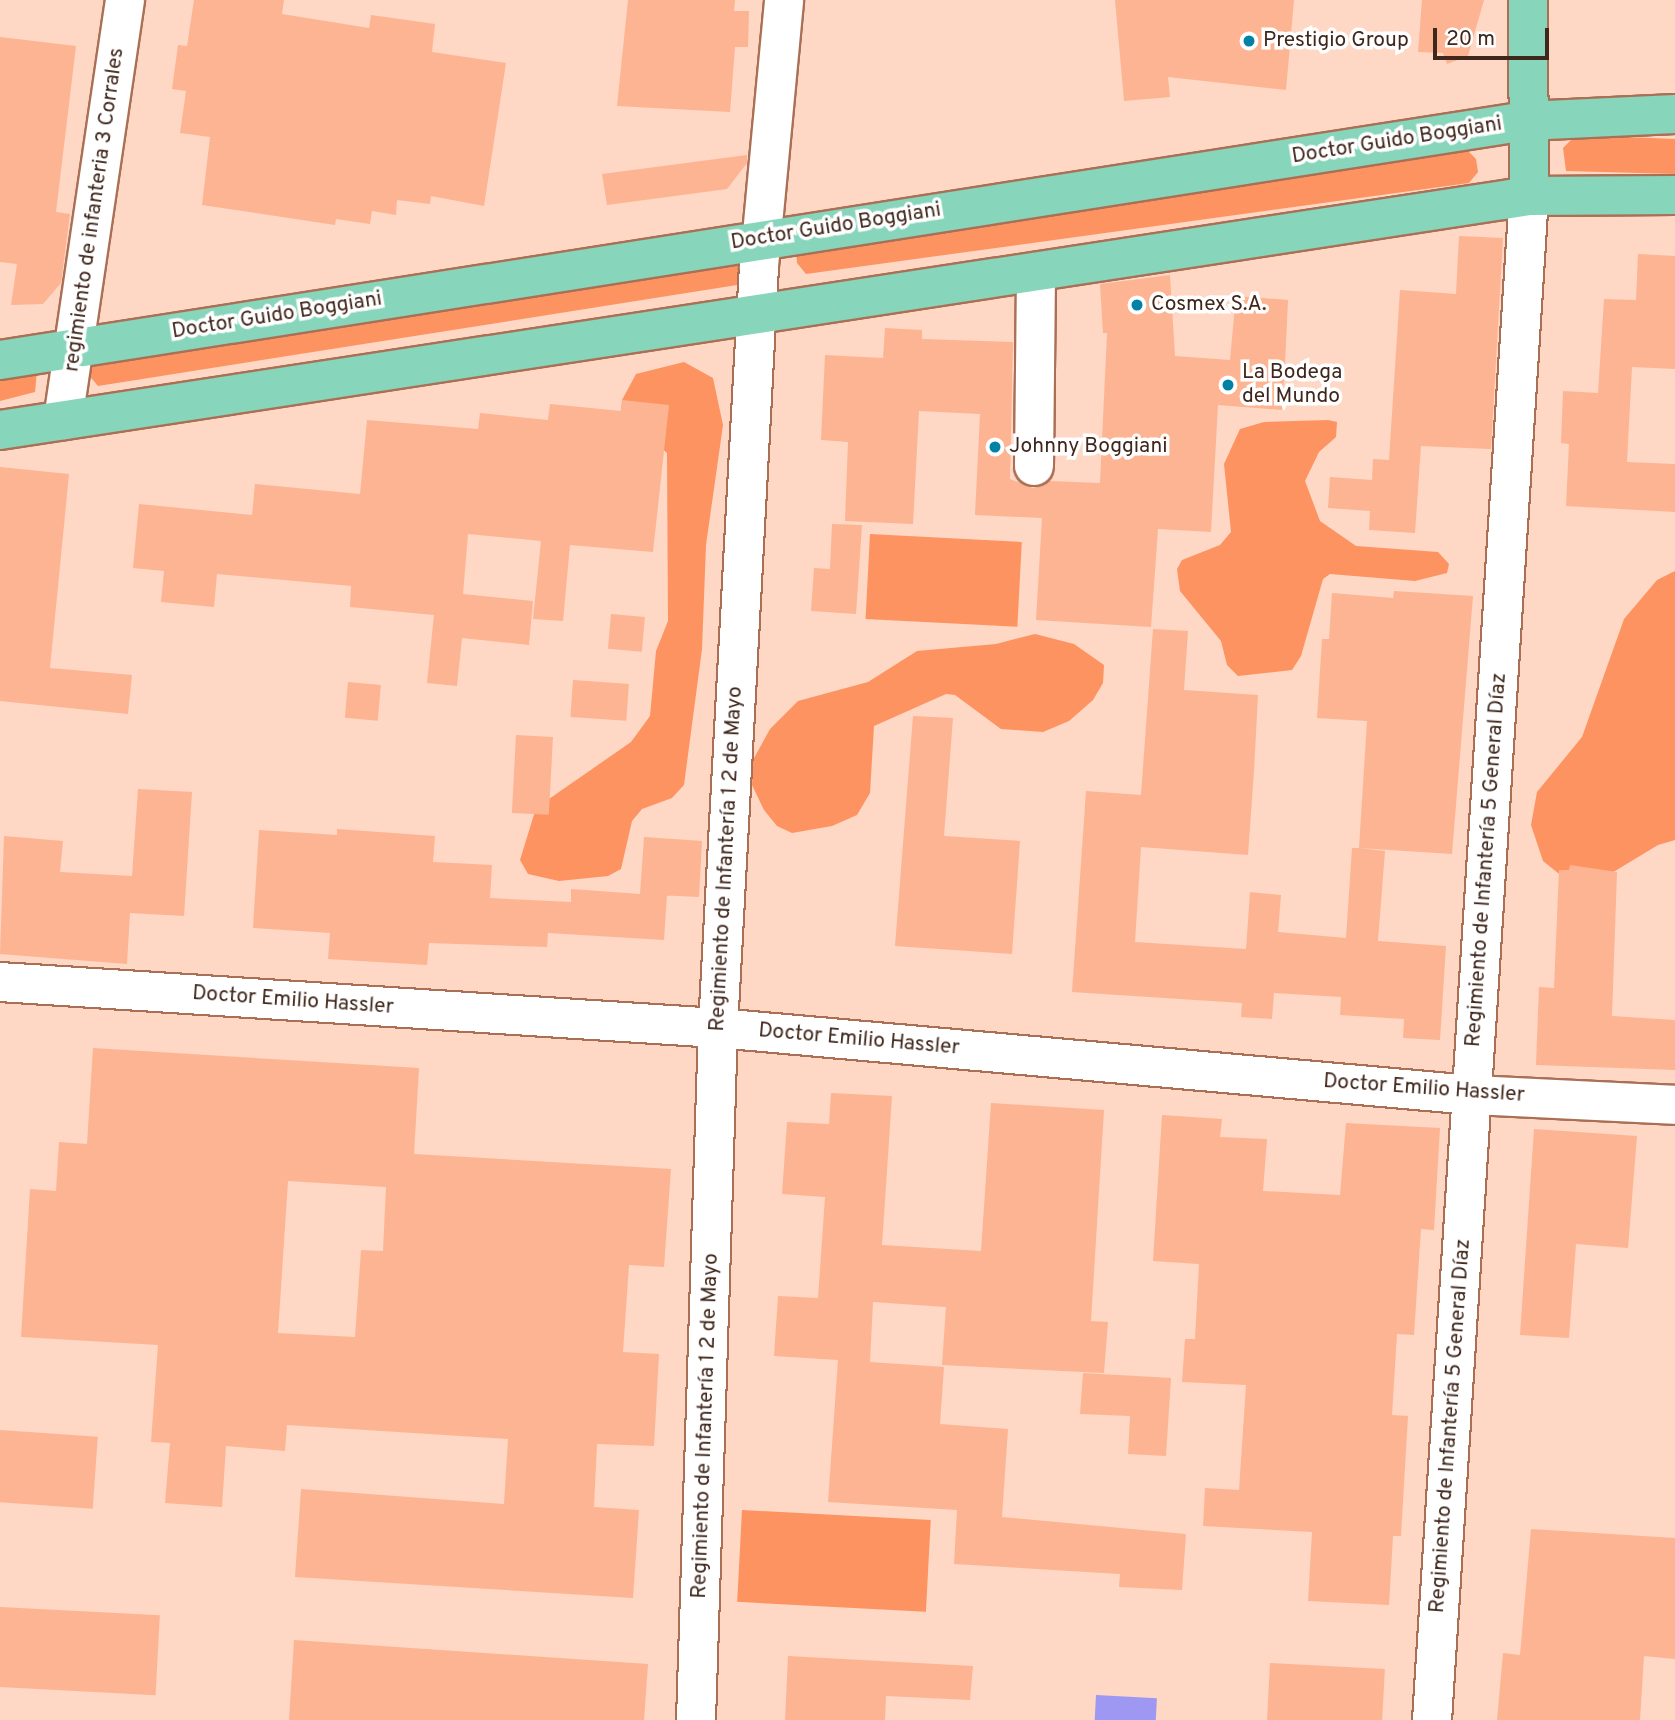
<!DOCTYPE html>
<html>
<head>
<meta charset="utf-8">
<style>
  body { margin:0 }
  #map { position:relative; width:1675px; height:1720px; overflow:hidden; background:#fed7c5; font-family:Overpass,sans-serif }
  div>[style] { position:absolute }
  .green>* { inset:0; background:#fd9360; transform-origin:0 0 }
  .water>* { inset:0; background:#9e98f3; transform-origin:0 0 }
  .building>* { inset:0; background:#fdb492; transform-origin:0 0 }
  .roads { filter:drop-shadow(2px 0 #aa7056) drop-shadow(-2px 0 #aa7056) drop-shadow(0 2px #aa7056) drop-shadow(0 -2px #aa7056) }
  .minor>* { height:38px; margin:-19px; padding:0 19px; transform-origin:19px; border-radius:19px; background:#fff }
  .major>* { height:38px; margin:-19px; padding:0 19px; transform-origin:19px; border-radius:19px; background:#87d6bb }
  .dots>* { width:19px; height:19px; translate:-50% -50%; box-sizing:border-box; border:4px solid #fff; border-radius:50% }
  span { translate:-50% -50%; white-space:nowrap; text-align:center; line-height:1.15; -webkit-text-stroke:7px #fff; paint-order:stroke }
  .poi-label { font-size:21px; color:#40271c }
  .left { translate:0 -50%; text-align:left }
  .street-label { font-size:21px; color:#40271c }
  .scale { position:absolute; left:1433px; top:28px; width:116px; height:32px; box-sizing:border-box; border:4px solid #40271c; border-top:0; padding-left:9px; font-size:21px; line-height:24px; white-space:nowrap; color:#40271c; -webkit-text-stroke:5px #fff; paint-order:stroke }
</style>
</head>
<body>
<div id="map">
  <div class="green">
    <div style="clip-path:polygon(1627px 137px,1675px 139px,1675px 174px,1566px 171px,1563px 148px,1571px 140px)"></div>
    <div style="clip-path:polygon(1465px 148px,1476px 159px,1478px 172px,1469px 183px,806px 274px,797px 263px,796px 251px)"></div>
    <div style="clip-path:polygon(739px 254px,742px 282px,737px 285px,98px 386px,88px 374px,93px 353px)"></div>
    <div style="clip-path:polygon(684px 362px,713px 378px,723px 425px,706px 545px,702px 649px,684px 785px,672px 798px,642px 809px,632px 821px,621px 869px,608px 876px,559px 881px,528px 874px,520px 860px,536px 808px,631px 742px,650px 716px,656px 651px,668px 621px,667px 453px,621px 411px,622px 400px,636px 374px)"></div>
    <div style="clip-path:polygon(0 366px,37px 371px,35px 392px,0 401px)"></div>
    <div style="clip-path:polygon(1328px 420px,1337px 422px,1336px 437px,1319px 452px,1305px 481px,1320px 521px,1356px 546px,1438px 552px,1449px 564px,1447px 573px,1415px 581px,1330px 574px,1323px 579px,1301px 656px,1292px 670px,1238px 676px,1227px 665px,1221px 641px,1180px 591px,1177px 569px,1182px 560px,1220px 545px,1231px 532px,1224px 464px,1240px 429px,1264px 422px)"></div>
    <div style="left:870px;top:534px;width:152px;height:85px;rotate:3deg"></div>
    <div style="clip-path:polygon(1675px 571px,1675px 840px,1658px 845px,1615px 871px,1583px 883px,1568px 881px,1543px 861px,1531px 825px,1537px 792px,1582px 737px,1624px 619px,1657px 580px)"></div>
    <div style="clip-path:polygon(1035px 634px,1074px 644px,1104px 665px,1103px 683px,1093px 700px,1069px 721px,1043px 732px,1001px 729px,955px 695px,946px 694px,874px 726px,870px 793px,857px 815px,832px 826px,792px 833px,777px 826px,764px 810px,752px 785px,753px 760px,770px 729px,798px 701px,868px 682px,917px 651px,996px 644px)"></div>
    <div style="left:742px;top:1510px;width:189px;height:92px;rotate:3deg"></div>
  </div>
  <div class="water">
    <div style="left:1096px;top:1695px;width:61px;height:25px;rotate:3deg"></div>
  </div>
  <div class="building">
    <div style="clip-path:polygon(194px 0,284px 0,282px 14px,369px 28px,371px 15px,435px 24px,432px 52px,506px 63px,484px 206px,431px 196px,430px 204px,397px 200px,396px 215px,372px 211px,370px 224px,336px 219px,335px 225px,202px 205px,210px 137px,180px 133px,186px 91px,172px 89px,178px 45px,187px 46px)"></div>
    <div style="clip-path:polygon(628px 0,735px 0,734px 11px,749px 11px,748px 47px,735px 47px,730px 112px,617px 106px)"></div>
    <div style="clip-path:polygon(1115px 0,1294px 0,1286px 90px,1168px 77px,1170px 97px,1124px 101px)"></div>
    <div style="clip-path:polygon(1422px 0,1484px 0,1468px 56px,1447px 64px,1443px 53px,1418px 52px)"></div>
    <div style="clip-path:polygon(0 37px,76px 46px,56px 212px,70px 214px,61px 283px,43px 304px,11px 305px,17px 264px,0 262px)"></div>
    <div style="clip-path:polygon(747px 155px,747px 163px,727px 189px,607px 205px,602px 174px)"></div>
    <div style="clip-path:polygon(1459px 236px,1503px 238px,1491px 449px,1421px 446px,1415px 533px,1369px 530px,1370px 511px,1328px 508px,1330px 477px,1372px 480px,1373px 459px,1389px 460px,1400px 290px,1456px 294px)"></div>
    <div style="clip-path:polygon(1638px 254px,1675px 256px,1675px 369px,1632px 367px,1627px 462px,1675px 464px,1675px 512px,1566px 506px,1569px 444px,1561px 443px,1563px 391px,1598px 393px,1604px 299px,1636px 300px)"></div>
    <div style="clip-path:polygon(1170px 275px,1175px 356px,1230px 360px,1236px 296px,1288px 300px,1285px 364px,1282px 410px,1218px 405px,1211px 532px,1158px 529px,1151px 627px,1036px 620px,1042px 518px,975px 515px,980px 414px,919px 411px,913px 524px,845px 521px,848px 442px,821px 440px,825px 355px,883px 358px,885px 328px,922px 330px,922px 339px,1013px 342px,1010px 479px,1033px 488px,1049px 481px,1100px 483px,1107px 333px,1103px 333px,1100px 284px)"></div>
    <div style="clip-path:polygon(622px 400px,669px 405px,653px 552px,570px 545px,563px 621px,533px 619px,541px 541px,468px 534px,463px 594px,533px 601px,529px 645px,462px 638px,457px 686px,427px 683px,434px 615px,350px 607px,351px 586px,217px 574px,214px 607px,161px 602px,164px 571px,133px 568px,139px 504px,252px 515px,255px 484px,360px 494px,367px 420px,478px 429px,480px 413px,548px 420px,550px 404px,621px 411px)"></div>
    <div style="clip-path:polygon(0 467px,69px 474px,50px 668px,132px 675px,128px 714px,0 701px)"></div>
    <div style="clip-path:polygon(832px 524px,862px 525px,856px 614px,811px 611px,814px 568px,830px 569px)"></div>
    <div style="clip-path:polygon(1394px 591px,1473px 596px,1452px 854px,1359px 848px,1385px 851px,1378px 941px,1446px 946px,1440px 1040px,1403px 1038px,1404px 1019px,1340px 1015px,1341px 997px,1274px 993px,1272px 1019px,1241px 1017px,1242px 1003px,1072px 992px,1086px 791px,1141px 795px,1153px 629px,1188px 631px,1184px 690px,1258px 695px,1254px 771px,1248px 855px,1141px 847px,1135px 942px,1246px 949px,1250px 892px,1281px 895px,1278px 932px,1346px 938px,1352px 848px,1359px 848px,1367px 721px,1317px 718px,1322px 639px,1329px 639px,1332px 593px,1393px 598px)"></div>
    <div style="left:611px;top:614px;width:34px;height:35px;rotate:5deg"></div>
    <div style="left:573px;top:680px;width:56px;height:37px;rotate:4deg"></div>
    <div style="left:348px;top:682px;width:33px;height:36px;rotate:5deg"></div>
    <div style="clip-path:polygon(913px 716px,953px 718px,944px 836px,1020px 841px,1012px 954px,895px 946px)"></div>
    <div style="left:516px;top:735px;width:37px;height:78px;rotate:3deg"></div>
    <div style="clip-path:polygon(138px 789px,192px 792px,184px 916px,130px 913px,127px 964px,0 954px,4px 836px,63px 841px,60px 872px,132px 876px)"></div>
    <div style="clip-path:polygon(337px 829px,435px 836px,433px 862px,492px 865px,490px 898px,571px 902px,571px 889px,640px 894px,644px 837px,702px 841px,699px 897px,656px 895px,667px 895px,664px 940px,548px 933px,547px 947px,429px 943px,427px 965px,328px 959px,330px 933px,253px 928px,259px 830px,337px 835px)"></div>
    <div style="clip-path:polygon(1570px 865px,1617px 872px,1612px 1016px,1675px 1020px,1675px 1070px,1536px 1065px,1539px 987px,1554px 988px,1559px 870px,1569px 870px)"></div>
    <div style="clip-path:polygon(evenodd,93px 1048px,419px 1068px,414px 1154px,671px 1169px,664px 1267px,629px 1265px,623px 1352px,659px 1354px,654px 1446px,597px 1444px,594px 1507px,639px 1510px,633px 1598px,295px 1577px,301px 1489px,504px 1504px,508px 1439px,287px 1425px,285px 1451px,226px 1446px,222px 1507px,165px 1503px,170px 1443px,151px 1442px,158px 1345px,21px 1337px,30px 1189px,56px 1191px,59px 1142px,87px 1144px,93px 1048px,288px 1181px,386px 1187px,383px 1251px,361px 1250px,355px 1337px,278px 1333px,288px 1181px)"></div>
    <div style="clip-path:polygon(831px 1093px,892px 1096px,882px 1245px,981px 1251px,991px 1103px,1104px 1110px,1091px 1321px,1108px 1322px,1104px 1373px,942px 1365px,946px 1307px,873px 1302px,870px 1362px,944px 1367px,940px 1424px,1008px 1429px,1002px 1517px,1186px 1534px,1182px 1590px,1119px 1587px,1120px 1574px,954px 1564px,957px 1510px,828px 1502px,838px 1360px,774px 1356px,778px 1296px,818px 1298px,825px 1197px,782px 1194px,787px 1122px,829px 1124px)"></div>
    <div style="clip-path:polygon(1162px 1115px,1222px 1119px,1220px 1137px,1267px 1139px,1263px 1191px,1340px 1195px,1346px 1123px,1440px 1128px,1434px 1230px,1421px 1229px,1414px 1335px,1397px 1334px,1392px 1415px,1408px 1416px,1401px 1536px,1393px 1536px,1389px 1605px,1308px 1601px,1312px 1532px,1203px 1526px,1205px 1488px,1239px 1490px,1246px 1385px,1182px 1382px,1185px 1339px,1195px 1339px,1199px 1264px,1153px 1261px)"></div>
    <div style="clip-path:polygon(1534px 1129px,1637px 1136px,1628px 1248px,1576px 1244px,1569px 1338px,1520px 1335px)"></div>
    <div style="clip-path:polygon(1083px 1373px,1171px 1378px,1166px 1456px,1128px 1454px,1130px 1416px,1080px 1414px)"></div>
    <div style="left:0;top:1430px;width:98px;height:72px;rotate:4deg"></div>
    <div style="clip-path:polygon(1531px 1529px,1675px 1538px,1675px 1659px,1644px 1656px,1640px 1720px,1497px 1720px,1503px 1653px,1520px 1655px)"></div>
    <div style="left:0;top:1607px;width:160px;height:80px;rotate:3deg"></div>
    <div style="clip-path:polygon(294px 1640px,648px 1664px,644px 1720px,289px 1720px)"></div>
    <div style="clip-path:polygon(788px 1656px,973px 1666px,970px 1700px,886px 1696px,885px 1720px,785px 1720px)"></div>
    <div style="left:1270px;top:1663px;width:115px;height:57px;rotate:3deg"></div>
  </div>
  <div class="roads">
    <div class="minor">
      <div style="left:63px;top:420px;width:425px;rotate:-81.6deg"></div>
      <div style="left:1034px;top:466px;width:194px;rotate:-89.4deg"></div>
      <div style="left:0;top:982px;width:719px;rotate:3.67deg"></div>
      <div style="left:718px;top:1028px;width:757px;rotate:5.08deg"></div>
      <div style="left:1472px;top:1095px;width:203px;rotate:2.8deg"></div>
      <div style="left:696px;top:1720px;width:692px;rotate:-88.18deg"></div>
      <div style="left:718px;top:1028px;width:763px;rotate:-86.92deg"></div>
      <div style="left:759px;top:266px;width:267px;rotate:-84.6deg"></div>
      <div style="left:1432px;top:1720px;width:1527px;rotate:-86.36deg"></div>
    </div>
    <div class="major">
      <div style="left:1528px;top:0;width:196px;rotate:89.7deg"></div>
      <div style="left:0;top:360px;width:1545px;rotate:-8.9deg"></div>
      <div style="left:1526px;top:121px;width:149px;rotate:-2.7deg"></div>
      <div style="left:0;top:430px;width:1547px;rotate:-8.7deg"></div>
      <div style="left:1529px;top:196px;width:146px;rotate:-0.4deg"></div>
    </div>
  </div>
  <div class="dots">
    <div style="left:1249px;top:41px;background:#0082a5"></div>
    <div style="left:1137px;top:305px;background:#0082a5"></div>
    <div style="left:1228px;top:385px;background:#0082a5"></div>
    <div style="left:995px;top:447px;background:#0082a5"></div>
  </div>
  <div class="poi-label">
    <span class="left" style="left:1263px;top:41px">Prestigio Group</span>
    <span class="left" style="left:1151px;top:305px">Cosmex S.A.</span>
    <span class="left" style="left:1242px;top:385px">La Bodega<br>del Mundo</span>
    <span class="left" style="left:1009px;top:447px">Johnny Boggiani</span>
  </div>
  <div class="street-label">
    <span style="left:1397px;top:141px;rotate:-9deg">Doctor Guido Boggiani</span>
    <span style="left:95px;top:210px;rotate:-82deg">regimiento de infanteria 3 Corrales</span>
    <span style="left:836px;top:227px;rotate:-9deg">Doctor Guido Boggiani</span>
    <span style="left:277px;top:316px;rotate:-9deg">Doctor Guido Boggiani</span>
    <span style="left:727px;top:859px;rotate:-87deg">Regimiento de Infantería 1 2 de Mayo</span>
    <span style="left:1487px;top:860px;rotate:-86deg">Regimiento de Infantería 5 General Díaz</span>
    <span style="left:293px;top:1001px;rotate:4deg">Doctor Emilio Hassler</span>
    <span style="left:859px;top:1040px;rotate:5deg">Doctor Emilio Hassler</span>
    <span style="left:1424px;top:1089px;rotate:4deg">Doctor Emilio Hassler</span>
    <span style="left:706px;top:1426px;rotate:-88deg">Regimiento de Infantería 1 2 de Mayo</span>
    <span style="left:1451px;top:1426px;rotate:-86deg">Regimiento de Infantería 5 General Díaz</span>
  </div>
  <div class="scale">20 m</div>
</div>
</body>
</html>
